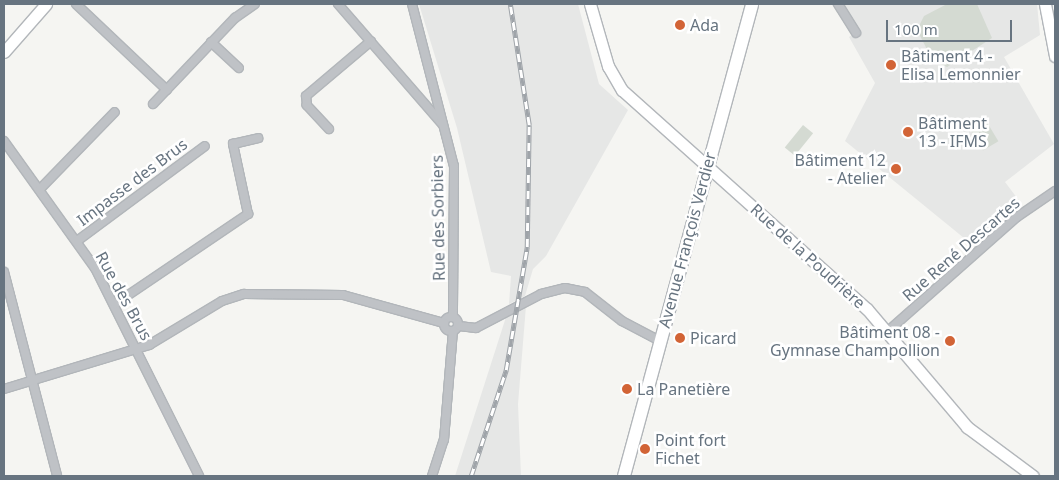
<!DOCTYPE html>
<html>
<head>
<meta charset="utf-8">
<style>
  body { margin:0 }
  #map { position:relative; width:1059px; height:480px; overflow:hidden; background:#f5f5f2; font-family:"Noto Sans",sans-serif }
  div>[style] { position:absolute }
  .built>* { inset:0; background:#e6e7e6 }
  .green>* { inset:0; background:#d4dad2; transform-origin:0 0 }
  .roads { filter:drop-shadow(1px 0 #b2b6ba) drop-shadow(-1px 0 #b2b6ba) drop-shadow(0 1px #b2b6ba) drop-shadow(0 -1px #b2b6ba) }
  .street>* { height:8px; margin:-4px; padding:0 4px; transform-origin:4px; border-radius:4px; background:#bfc2c6 }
  .street>.ring { margin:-4px; padding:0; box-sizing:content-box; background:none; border:8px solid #bfc2c6; border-radius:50% }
  .secondary>* { height:11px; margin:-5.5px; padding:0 5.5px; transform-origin:5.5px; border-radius:5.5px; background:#fff }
  .primary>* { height:12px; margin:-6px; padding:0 6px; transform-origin:6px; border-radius:6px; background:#fff }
  .rail>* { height:4.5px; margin-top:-2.25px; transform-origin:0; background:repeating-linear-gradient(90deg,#fff 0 8px,#9fa4a9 0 16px); box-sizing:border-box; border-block:1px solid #9fa4a9 }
  .dots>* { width:14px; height:14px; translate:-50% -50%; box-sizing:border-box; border:2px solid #fff; border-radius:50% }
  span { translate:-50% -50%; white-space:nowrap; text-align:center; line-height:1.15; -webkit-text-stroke:5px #fff; paint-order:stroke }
  .poi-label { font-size:16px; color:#677480 }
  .left { translate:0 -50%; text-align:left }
  .right { translate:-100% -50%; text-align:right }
  .street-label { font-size:16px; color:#677480 }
  .frame { position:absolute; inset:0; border:5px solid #677480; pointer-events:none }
  .scale { position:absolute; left:886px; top:20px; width:126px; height:22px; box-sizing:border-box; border:2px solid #677480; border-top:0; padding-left:6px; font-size:15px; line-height:18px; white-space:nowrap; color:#677480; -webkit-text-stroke:4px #fff; paint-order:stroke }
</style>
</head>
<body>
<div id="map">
  <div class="built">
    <div style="clip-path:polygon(419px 4px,578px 4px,599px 84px,628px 110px,546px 256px,533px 269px,525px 296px,509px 304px,511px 276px,491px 272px,457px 128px)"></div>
    <div style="clip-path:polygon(844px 4px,1037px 4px,1040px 35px,1004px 57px,1054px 144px,1005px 182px,1020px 202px,975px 247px,845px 141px,875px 83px,849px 37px,859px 30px)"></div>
    <div style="clip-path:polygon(526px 306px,518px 404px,521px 476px,455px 476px,506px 317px)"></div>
  </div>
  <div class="green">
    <div style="clip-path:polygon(947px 4px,977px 4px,992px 38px,947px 67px,933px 61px,917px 30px,924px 16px)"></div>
    <div style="left:985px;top:119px;width:26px;height:18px;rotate:59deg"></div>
    <div style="left:803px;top:125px;width:13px;height:29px;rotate:39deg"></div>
  </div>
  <div class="roads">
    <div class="street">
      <div style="left:76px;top:4px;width:125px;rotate:43.4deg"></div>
      <div style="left:338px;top:4px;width:160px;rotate:49deg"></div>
      <div style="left:412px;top:4px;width:167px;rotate:75.5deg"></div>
      <div style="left:454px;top:166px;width:151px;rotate:90.4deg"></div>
      <div style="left:838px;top:4px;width:34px;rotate:58deg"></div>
      <div style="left:211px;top:42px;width:38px;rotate:43deg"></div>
      <div style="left:153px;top:104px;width:119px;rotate:-46.4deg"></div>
      <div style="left:235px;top:18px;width:24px;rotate:-35deg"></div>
      <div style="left:329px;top:129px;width:33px;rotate:-133deg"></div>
      <div style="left:307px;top:105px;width:9px;rotate:-96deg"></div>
      <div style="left:306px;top:96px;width:85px;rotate:-40.2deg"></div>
      <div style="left:4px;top:141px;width:156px;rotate:54.4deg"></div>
      <div style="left:95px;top:268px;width:233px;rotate:63.4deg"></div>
      <div style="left:40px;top:189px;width:107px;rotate:-45.8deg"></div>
      <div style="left:77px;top:241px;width:159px;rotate:-36.6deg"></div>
      <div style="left:4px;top:272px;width:211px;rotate:75.4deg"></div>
      <div style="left:115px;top:304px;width:161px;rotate:-34.1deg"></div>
      <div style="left:248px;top:214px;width:72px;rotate:-102.1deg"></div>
      <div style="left:233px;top:144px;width:26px;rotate:-13deg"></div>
      <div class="ring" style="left:444px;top:317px;width:6px;height:6px"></div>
      <div style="left:459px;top:326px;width:17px;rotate:7deg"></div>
      <div style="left:476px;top:328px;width:73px;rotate:-27.6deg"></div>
      <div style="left:541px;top:294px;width:25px;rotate:-14deg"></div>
      <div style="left:565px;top:288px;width:20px;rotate:11deg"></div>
      <div style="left:585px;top:292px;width:47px;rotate:38.1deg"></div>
      <div style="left:622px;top:321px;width:43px;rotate:27.8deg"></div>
      <div style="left:888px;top:331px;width:172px;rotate:-41.5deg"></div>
      <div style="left:1017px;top:217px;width:46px;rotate:-34.4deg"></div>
      <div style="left:4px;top:389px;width:152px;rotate:-16.9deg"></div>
      <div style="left:149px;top:345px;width:85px;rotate:-31.1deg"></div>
      <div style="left:222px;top:301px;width:23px;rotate:-18deg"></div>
      <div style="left:244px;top:294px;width:99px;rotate:0.6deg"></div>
      <div style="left:343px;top:295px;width:105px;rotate:15.5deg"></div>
      <div style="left:432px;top:476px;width:38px;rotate:-72deg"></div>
      <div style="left:444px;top:440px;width:109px;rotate:-85.3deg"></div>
    </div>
    <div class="secondary">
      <div style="left:590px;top:4px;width:65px;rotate:73.8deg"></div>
      <div style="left:608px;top:66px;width:28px;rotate:60deg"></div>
      <div style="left:622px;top:90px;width:329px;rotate:41.8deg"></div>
      <div style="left:867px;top:309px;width:155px;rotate:49.7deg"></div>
      <div style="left:967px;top:427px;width:82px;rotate:36.6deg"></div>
      <div style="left:1045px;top:4px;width:53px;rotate:79.1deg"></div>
      <div style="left:4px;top:52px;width:64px;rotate:-48.8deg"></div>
    </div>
    <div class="primary">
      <div style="left:624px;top:476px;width:489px;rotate:-74.8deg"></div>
    </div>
  </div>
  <div class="rail">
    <div style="left:471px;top:476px;width:112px;rotate:-71.7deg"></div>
    <div style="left:506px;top:370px;width:125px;rotate:-80.3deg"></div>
    <div style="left:527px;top:247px;width:122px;rotate:-89.1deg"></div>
    <div style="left:529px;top:125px;width:122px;rotate:-98.9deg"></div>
  </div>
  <div class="dots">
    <div style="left:680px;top:25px;background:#d26436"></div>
    <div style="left:891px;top:65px;background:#d26436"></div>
    <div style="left:908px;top:132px;background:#d26436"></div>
    <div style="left:896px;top:169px;background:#d26436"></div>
    <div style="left:680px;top:338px;background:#d26436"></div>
    <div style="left:950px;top:341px;background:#d26436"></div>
    <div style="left:627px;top:389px;background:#d26436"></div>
    <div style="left:645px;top:449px;background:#d26436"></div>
  </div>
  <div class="poi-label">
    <span class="left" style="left:690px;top:25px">Ada</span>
    <span class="left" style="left:901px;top:65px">Bâtiment 4 -<br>Elisa Lemonnier</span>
    <span class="left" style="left:918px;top:132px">Bâtiment<br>13 - IFMS</span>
    <span class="right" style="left:886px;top:169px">Bâtiment 12<br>- Atelier</span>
    <span class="right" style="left:940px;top:341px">Bâtiment 08 -<br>Gymnase Champollion</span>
    <span class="left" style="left:690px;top:338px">Picard</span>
    <span class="left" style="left:637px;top:389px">La Panetière</span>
    <span class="left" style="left:655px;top:449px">Point fort<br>Fichet</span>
  </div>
  <div class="street-label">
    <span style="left:132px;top:182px;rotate:-37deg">Impasse des Brus</span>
    <span style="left:438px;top:218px;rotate:-91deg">Rue des Sorbiers</span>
    <span style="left:687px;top:240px;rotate:-75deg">Avenue François Verdier</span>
    <span style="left:961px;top:249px;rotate:-41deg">Rue René Descartes</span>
    <span style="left:808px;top:256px;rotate:42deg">Rue de la Poudrière</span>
    <span style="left:124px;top:296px;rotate:61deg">Rue des Brus</span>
  </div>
  <div class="frame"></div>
  <div class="scale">100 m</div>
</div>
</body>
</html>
